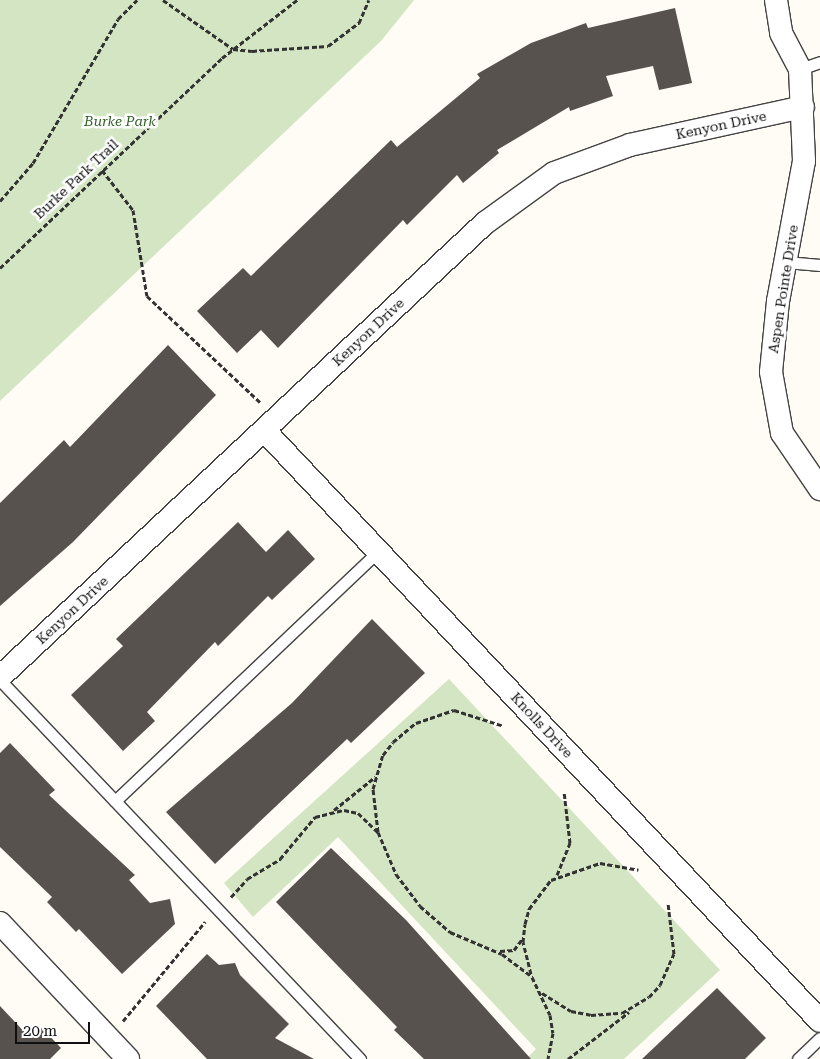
<!DOCTYPE html>
<html>
<head>
<meta charset="utf-8">
<style>
  body { margin:0 }
  #map { position:relative; width:820px; height:1059px; overflow:hidden; background:#fefcf5; font-family:"Roboto Serif",serif }
  div>[style] { position:absolute }
  .green>* { inset:0; background:#d3e5c2 }
  .building>* { inset:0; background:#58524e }
  .path>* { height:3px; margin-top:-1.5px; transform-origin:0; background:repeating-linear-gradient(90deg,#323232 0 5px,transparent 0 7.5px) }
  .roads { filter:drop-shadow(1px 0 #434343) drop-shadow(-1px 0 #434343) drop-shadow(0 1px #434343) drop-shadow(0 -1px #434343) }
  .lane>* { height:11px; margin:-5.5px; padding:0 5.5px; transform-origin:5.5px; border-radius:5.5px; background:#fff }
  .street>* { height:22px; margin:-11px; padding:0 11px; transform-origin:11px; border-radius:11px; background:#fff }
  span { translate:-50% -50%; white-space:nowrap; text-align:center; line-height:1.15; -webkit-text-stroke:5px #fff; paint-order:stroke }
  .park-label { font-size:14px; color:#336128; font-style:italic }
  .street-label { font-size:14px; color:#101010 }
  .scale { position:absolute; left:15px; top:1022px; width:75px; height:22px; box-sizing:border-box; border:2px solid #101010; border-top:0; padding-left:6px; font-size:15px; line-height:18px; white-space:nowrap; color:#101010; -webkit-text-stroke:4px #fff; paint-order:stroke }
</style>
</head>
<body>
<div id="map">
  <div class="green">
    <div style="clip-path:polygon(0 0,414px 0,381px 41px,0 401px)"></div>
    <div style="clip-path:polygon(449px 679px,720px 970px,624px 1059px,526px 1059px,536px 1049px,338px 837px,253px 917px,224px 883px)"></div>
  </div>
  <div class="building">
    <div style="clip-path:polygon(675px 8px,692px 83px,659px 90px,653px 66px,606px 76px,613px 96px,570px 111px,569px 107px,497px 150px,499px 153px,463px 183px,457px 175px,407px 225px,403px 220px,278px 348px,261px 330px,237px 353px,197px 311px,243px 268px,251px 276px,391px 140px,397px 147px,480px 78px,477px 74px,531px 43px,586px 23px,588px 28px)"></div>
    <div style="clip-path:polygon(168px 345px,216px 395px,73px 542px,0 606px,0 503px,64px 440px,70px 447px)"></div>
    <div style="clip-path:polygon(238px 522px,266px 552px,288px 530px,315px 559px,272px 600px,268px 596px,218px 646px,215px 642px,147px 712px,155px 721px,123px 751px,71px 695px,123px 646px,116px 639px)"></div>
    <div style="clip-path:polygon(372px 619px,425px 673px,351px 743px,347px 739px,215px 864px,166px 812px,292px 703px)"></div>
    <div style="clip-path:polygon(10px 743px,55px 790px,49px 795px,135px 875px,129px 880px,150px 903px,170px 899px,175px 924px,122px 974px,79px 929px,76px 932px,47px 902px,52px 897px,0 847px,0 753px)"></div>
    <div style="clip-path:polygon(331px 848px,406px 920px,531px 1059px,424px 1059px,394px 1030px,397px 1027px,276px 902px)"></div>
    <div style="clip-path:polygon(207px 954px,219px 965px,235px 963px,240px 975px,289px 1024px,275px 1038px,314px 1059px,207px 1059px,156px 1006px)"></div>
    <div style="clip-path:polygon(717px 988px,766px 1038px,745px 1059px,642px 1059px)"></div>
    <div style="clip-path:polygon(0 1006px,30px 1038px,42px 1028px,61px 1048px,50px 1059px,0 1059px)"></div>
  </div>
  <div class="path">
    <div style="left:163px;top:0;width:85px;rotate:35deg"></div>
    <div style="left:233px;top:49px;width:19px;rotate:6deg"></div>
    <div style="left:252px;top:51px;width:76px;rotate:-3.8deg"></div>
    <div style="left:328px;top:46px;width:39px;rotate:-37deg"></div>
    <div style="left:359px;top:23px;width:25px;rotate:-67deg"></div>
    <div style="left:102px;top:170px;width:51px;rotate:52.2deg"></div>
    <div style="left:133px;top:210px;width:87px;rotate:80.8deg"></div>
    <div style="left:147px;top:296px;width:155px;rotate:43.2deg"></div>
    <div style="left:0;top:201px;width:50px;rotate:-49deg"></div>
    <div style="left:33px;top:163px;width:167px;rotate:-59.4deg"></div>
    <div style="left:118px;top:19px;width:27px;rotate:-45deg"></div>
    <div style="left:0;top:268px;width:306px;rotate:-43.4deg"></div>
    <div style="left:222px;top:58px;width:95px;rotate:-37.7deg"></div>
    <div style="left:334px;top:810px;width:53px;rotate:-38.8deg"></div>
    <div style="left:378px;top:832px;width:43px;rotate:-96.6deg"></div>
    <div style="left:373px;top:789px;width:35px;rotate:-74deg"></div>
    <div style="left:383px;top:755px;width:16px;rotate:-52deg"></div>
    <div style="left:393px;top:742px;width:30px;rotate:-40deg"></div>
    <div style="left:416px;top:723px;width:40px;rotate:-18.9deg"></div>
    <div style="left:454px;top:710px;width:52px;rotate:17.7deg"></div>
    <div style="left:557px;top:875px;width:35px;rotate:-68deg"></div>
    <div style="left:570px;top:843px;width:52px;rotate:-96.6deg"></div>
    <div style="left:231px;top:897px;width:24px;rotate:-48deg"></div>
    <div style="left:247px;top:879px;width:39px;rotate:-31deg"></div>
    <div style="left:280px;top:859px;width:55px;rotate:-50.2deg"></div>
    <div style="left:315px;top:817px;width:30px;rotate:-14deg"></div>
    <div style="left:344px;top:810px;width:14px;rotate:12deg"></div>
    <div style="left:358px;top:813px;width:28px;rotate:44deg"></div>
    <div style="left:378px;top:832px;width:46px;rotate:66.8deg"></div>
    <div style="left:396px;top:874px;width:40px;rotate:53deg"></div>
    <div style="left:420px;top:906px;width:40px;rotate:41deg"></div>
    <div style="left:450px;top:932px;width:56px;rotate:22.9deg"></div>
    <div style="left:502px;top:954px;width:38px;rotate:37deg"></div>
    <div style="left:532px;top:977px;width:42px;rotate:64.7deg"></div>
    <div style="left:550px;top:1015px;width:18px;rotate:81deg"></div>
    <div style="left:553px;top:1033px;width:26px;rotate:101deg"></div>
    <div style="left:500px;top:951px;width:14px;rotate:-4deg"></div>
    <div style="left:514px;top:950px;width:15px;rotate:-53deg"></div>
    <div style="left:531px;top:974px;width:33px;rotate:-104deg"></div>
    <div style="left:523px;top:942px;width:18px;rotate:-84deg"></div>
    <div style="left:525px;top:924px;width:16px;rotate:-75deg"></div>
    <div style="left:529px;top:909px;width:36px;rotate:-53deg"></div>
    <div style="left:551px;top:880px;width:52px;rotate:-19.1deg"></div>
    <div style="left:600px;top:863px;width:39px;rotate:10deg"></div>
    <div style="left:542px;top:993px;width:34px;rotate:32deg"></div>
    <div style="left:571px;top:1011px;width:20px;rotate:11deg"></div>
    <div style="left:591px;top:1015px;width:31px;rotate:-4deg"></div>
    <div style="left:622px;top:1013px;width:31px;rotate:-31deg"></div>
    <div style="left:649px;top:997px;width:16px;rotate:-47deg"></div>
    <div style="left:660px;top:985px;width:34px;rotate:-66deg"></div>
    <div style="left:674px;top:954px;width:51px;rotate:-96.7deg"></div>
    <div style="left:123px;top:1021px;width:129px;rotate:-50.4deg"></div>
    <div style="left:568px;top:1059px;width:77px;rotate:-37.6deg"></div>
  </div>
  <div class="roads">
    <div class="lane">
      <div style="left:800px;top:69px;width:21px;rotate:-19deg"></div>
      <div style="left:786px;top:262px;width:34px;rotate:5deg"></div>
      <div style="left:0;top:680px;width:523px;rotate:46.47deg"></div>
      <div style="left:115px;top:801px;width:363px;rotate:-43.5deg"></div>
      <div style="left:798px;top:1059px;width:30px;rotate:-44deg"></div>
    </div>
    <div class="street">
      <div style="left:776px;top:0;width:33px;rotate:81deg"></div>
      <div style="left:781px;top:33px;width:41px;rotate:62.2deg"></div>
      <div style="left:800px;top:69px;width:92px;rotate:87.5deg"></div>
      <div style="left:804px;top:161px;width:142px;rotate:100.5deg"></div>
      <div style="left:778px;top:301px;width:71px;rotate:95.6deg"></div>
      <div style="left:771px;top:372px;width:62px;rotate:79.8deg"></div>
      <div style="left:782px;top:433px;width:68px;rotate:55.8deg"></div>
      <div style="left:264px;top:430px;width:811px;rotate:46.75deg"></div>
      <div style="left:0;top:677px;width:664px;rotate:-43.11deg"></div>
      <div style="left:485px;top:223px;width:85px;rotate:-35.9deg"></div>
      <div style="left:554px;top:173px;width:81px;rotate:-20.2deg"></div>
      <div style="left:630px;top:145px;width:177px;rotate:-12.4deg"></div>
      <div style="left:0;top:923px;width:187px;rotate:46.7deg"></div>
    </div>
  </div>
  <div class="park-label">
    <span style="left:120px;top:121px">Burke Park</span>
  </div>
  <div class="street-label">
    <span style="left:721px;top:125px;rotate:-12deg">Kenyon Drive</span>
    <span style="left:76px;top:179px;rotate:-43deg">Burke Park Trail</span>
    <span style="left:783px;top:289px;rotate:-81deg">Aspen Pointe Drive</span>
    <span style="left:368px;top:332px;rotate:-43deg">Kenyon Drive</span>
    <span style="left:72px;top:610px;rotate:-43deg">Kenyon Drive</span>
    <span style="left:542px;top:725px;rotate:47deg">Knolls Drive</span>
  </div>
  <div class="scale">20 m</div>
</div>
</body>
</html>
